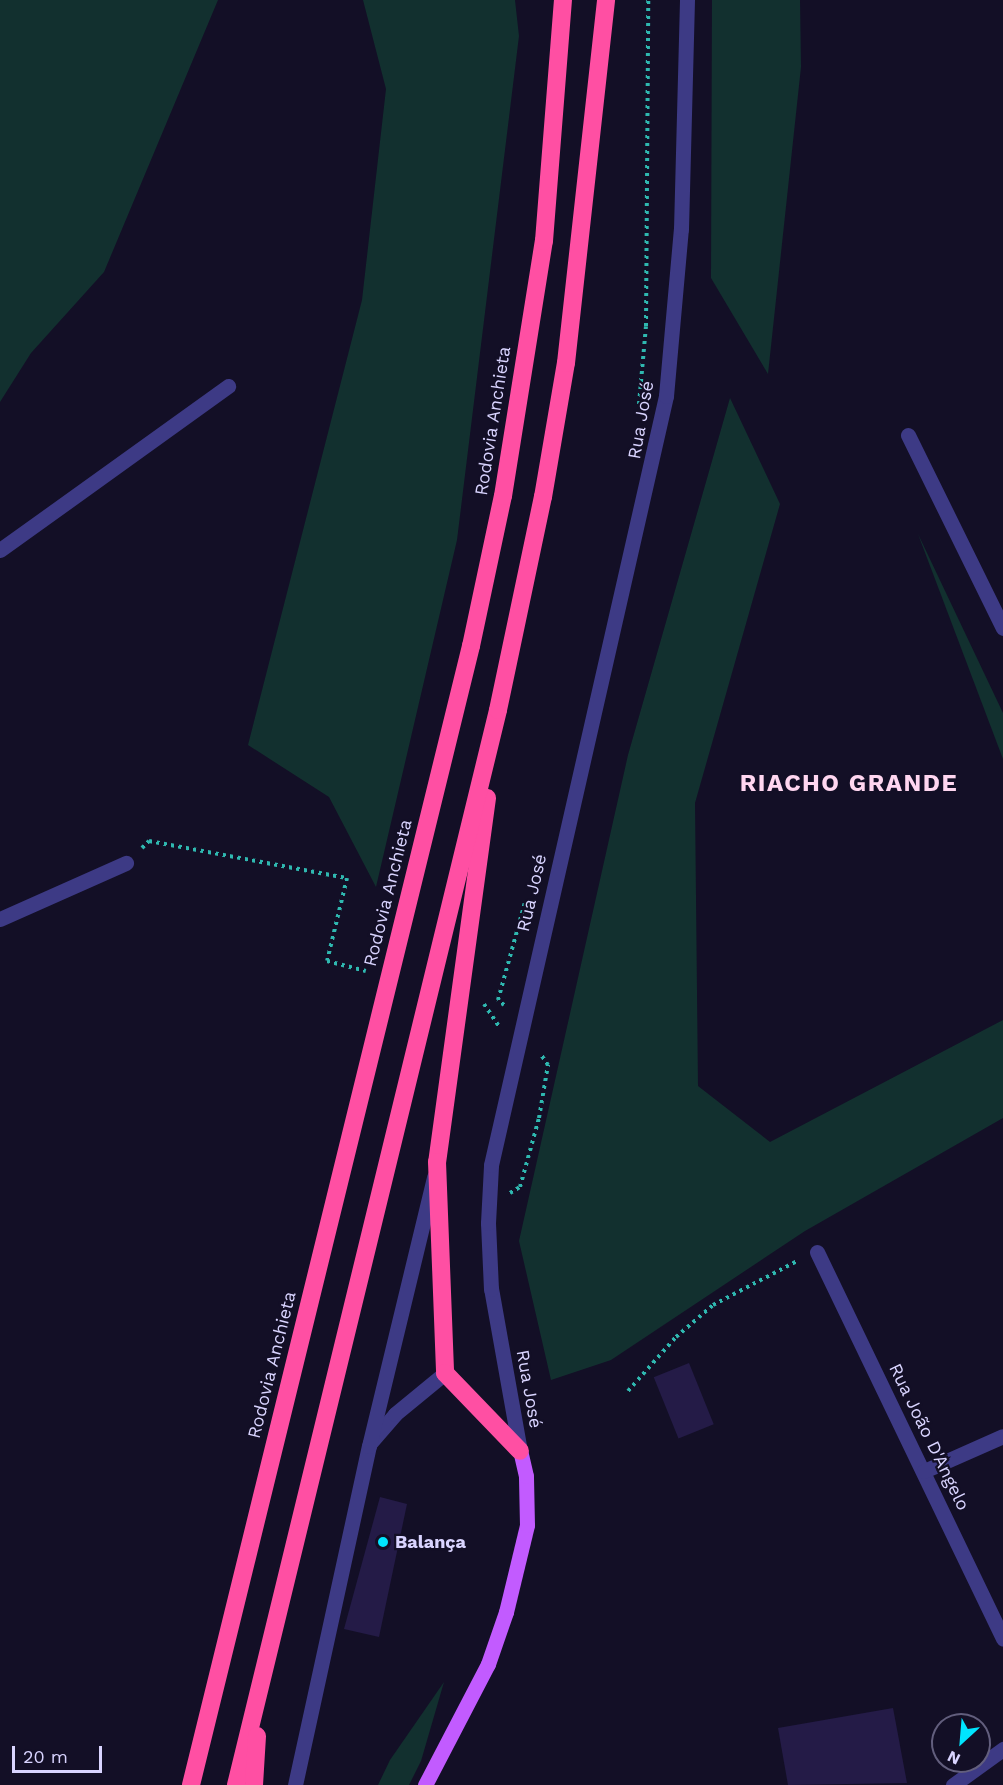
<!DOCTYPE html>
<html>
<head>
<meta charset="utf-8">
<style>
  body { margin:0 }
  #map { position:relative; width:1003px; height:1785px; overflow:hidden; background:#130f26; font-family:"Work Sans",sans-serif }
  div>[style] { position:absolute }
  .green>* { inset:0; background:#12302f }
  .building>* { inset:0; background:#241b47; transform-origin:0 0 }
  .path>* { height:4px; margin-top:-2px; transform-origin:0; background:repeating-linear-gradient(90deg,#2fb8b0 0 3px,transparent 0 7.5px) }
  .minor>* { height:15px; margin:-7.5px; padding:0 7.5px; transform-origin:7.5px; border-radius:7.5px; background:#3d3a85 }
  .major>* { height:15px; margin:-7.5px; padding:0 7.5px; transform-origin:7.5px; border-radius:7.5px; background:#c25bff }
  .highway>* { height:18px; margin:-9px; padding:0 9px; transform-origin:9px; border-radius:9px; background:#ff4fa3 }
  .dots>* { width:16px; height:16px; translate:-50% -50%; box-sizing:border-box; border:3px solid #130f26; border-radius:50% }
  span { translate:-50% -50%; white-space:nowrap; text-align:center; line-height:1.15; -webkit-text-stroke:4.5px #130f26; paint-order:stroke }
  .street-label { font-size:18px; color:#d9d4ff }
  .poi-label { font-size:18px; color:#d9d4ff; font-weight:700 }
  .left { translate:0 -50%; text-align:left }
  .district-label { font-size:24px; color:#ffd6f0; font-weight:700; letter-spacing:1.5px }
  .north { position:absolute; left:931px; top:1713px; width:60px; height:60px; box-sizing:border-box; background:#130f26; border:2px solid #625e7d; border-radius:50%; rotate:206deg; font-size:16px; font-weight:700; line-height:24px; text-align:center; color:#d9d4ff }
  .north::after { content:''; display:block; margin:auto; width:21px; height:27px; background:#00e5ff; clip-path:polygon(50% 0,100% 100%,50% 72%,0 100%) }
  .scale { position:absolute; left:12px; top:1746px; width:90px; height:27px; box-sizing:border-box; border:3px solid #d9d4ff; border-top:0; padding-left:8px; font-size:18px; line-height:21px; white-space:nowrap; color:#d9d4ff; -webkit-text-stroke:4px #130f26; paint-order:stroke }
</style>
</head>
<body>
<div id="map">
  <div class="green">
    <div style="clip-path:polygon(0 0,218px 0,104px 272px,31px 353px,0 402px)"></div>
    <div style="clip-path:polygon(363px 0,515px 0,519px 36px,457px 540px,376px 887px,329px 797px,248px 745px,362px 300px,386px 89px)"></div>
    <div style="clip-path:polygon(712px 0,800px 0,801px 67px,768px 374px,711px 278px)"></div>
    <div style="clip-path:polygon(730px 398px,780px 504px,695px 803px,698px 1086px,770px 1142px,1003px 1020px,1003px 1118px,805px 1231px,611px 1360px,551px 1380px,519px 1241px,628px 755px)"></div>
    <div style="clip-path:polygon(918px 534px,1003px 713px,1003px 759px)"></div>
    <div style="clip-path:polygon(444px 1682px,421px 1761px,409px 1785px,378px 1785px,390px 1760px)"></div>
  </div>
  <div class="building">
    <div style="left:689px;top:1363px;width:66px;height:38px;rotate:68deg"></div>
    <div style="clip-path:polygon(380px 1497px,407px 1504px,379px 1637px,344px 1629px)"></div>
    <div style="clip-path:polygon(893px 1708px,907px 1783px,788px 1785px,778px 1728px)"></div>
  </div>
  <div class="path">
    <div style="left:639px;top:404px;width:78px;rotate:-84.9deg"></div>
    <div style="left:646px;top:326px;width:326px;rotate:-89.6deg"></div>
    <div style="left:142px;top:848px;width:10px;rotate:-45deg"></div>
    <div style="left:149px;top:841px;width:201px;rotate:10.6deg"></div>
    <div style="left:347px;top:878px;width:85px;rotate:103.5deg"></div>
    <div style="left:327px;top:961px;width:40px;rotate:14.4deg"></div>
    <div style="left:484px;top:1004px;width:29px;rotate:56deg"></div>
    <div style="left:504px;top:1005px;width:8px;rotate:-140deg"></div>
    <div style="left:498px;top:1000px;width:102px;rotate:-74.6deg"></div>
    <div style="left:510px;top:1193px;width:12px;rotate:-31deg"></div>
    <div style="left:520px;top:1187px;width:72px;rotate:-74.6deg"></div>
    <div style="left:539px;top:1118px;width:54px;rotate:-80.4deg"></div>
    <div style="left:548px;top:1065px;width:14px;rotate:-124deg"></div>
    <div style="left:628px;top:1391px;width:72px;rotate:-48.4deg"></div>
    <div style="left:676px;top:1337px;width:49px;rotate:-40.9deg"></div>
    <div style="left:713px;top:1305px;width:95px;rotate:-27.6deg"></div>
  </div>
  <div class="minor">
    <div style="left:908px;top:435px;width:215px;rotate:63.8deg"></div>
    <div style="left:0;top:550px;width:281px;rotate:-35.7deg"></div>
    <div style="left:0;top:919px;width:138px;rotate:-24deg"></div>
    <div style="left:817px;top:1252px;width:429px;rotate:64.3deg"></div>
    <div style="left:370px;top:1443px;width:38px;rotate:-49deg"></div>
    <div style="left:395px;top:1414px;width:65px;rotate:-39.4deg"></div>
    <div style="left:520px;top:1451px;width:165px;rotate:-100.1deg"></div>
    <div style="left:491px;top:1289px;width:66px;rotate:-92.6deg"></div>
    <div style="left:488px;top:1223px;width:58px;rotate:-87deg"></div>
    <div style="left:491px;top:1165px;width:789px;rotate:-77.18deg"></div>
    <div style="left:666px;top:396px;width:168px;rotate:-84.9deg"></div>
    <div style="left:681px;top:229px;width:229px;rotate:-88.5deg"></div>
    <div style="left:924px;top:1471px;width:86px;rotate:-23.9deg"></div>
    <div style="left:295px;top:1785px;width:347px;rotate:-77.7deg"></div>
    <div style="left:369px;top:1446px;width:277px;rotate:-76.4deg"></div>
    <div style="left:953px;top:1785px;width:62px;rotate:-35.8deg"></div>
  </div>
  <div class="major">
    <div style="left:425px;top:1785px;width:136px;rotate:-62.5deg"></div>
    <div style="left:488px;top:1664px;width:55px;rotate:-70.9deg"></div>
    <div style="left:506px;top:1612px;width:89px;rotate:-76.4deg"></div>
    <div style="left:527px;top:1525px;width:49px;rotate:-91.2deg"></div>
    <div style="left:526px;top:1476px;width:26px;rotate:-103deg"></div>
  </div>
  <div class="highway">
    <div style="left:487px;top:798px;width:367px;rotate:97.8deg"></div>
    <div style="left:437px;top:1162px;width:211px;rotate:87.8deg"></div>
    <div style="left:445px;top:1373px;width:108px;rotate:46.1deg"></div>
    <div style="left:191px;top:1785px;width:1173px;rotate:-76.19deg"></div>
    <div style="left:471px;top:646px;width:153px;rotate:-78deg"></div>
    <div style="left:503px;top:496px;width:258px;rotate:-80.9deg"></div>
    <div style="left:544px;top:241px;width:242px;rotate:-85.5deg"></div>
    <div style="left:236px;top:1785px;width:1106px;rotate:-76.3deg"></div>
    <div style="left:498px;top:710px;width:218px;rotate:-78.1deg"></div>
    <div style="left:543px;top:497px;width:136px;rotate:-80.3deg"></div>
    <div style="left:566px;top:363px;width:365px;rotate:-83.7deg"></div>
    <div style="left:254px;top:1785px;width:49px;rotate:-86.5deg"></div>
  </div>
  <div class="dots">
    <div style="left:383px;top:1542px;background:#00e5ff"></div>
  </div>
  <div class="street-label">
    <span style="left:641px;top:420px;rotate:-80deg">Rua José</span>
    <span style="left:493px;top:421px;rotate:-81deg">Rodovia Anchieta</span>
    <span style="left:388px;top:893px;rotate:-76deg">Rodovia Anchieta</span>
    <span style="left:532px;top:893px;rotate:-77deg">Rua José</span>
    <span style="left:272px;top:1365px;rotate:-76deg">Rodovia Anchieta</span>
    <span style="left:529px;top:1389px;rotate:80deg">Rua José</span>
    <span style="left:929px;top:1437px;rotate:64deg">Rua João D'Angelo</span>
  </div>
  <div class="poi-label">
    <span class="left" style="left:395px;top:1542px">Balança</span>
  </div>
  <div class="district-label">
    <span style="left:849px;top:784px">RIACHO GRANDE</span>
  </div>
  <div class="north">N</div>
  <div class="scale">20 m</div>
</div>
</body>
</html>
